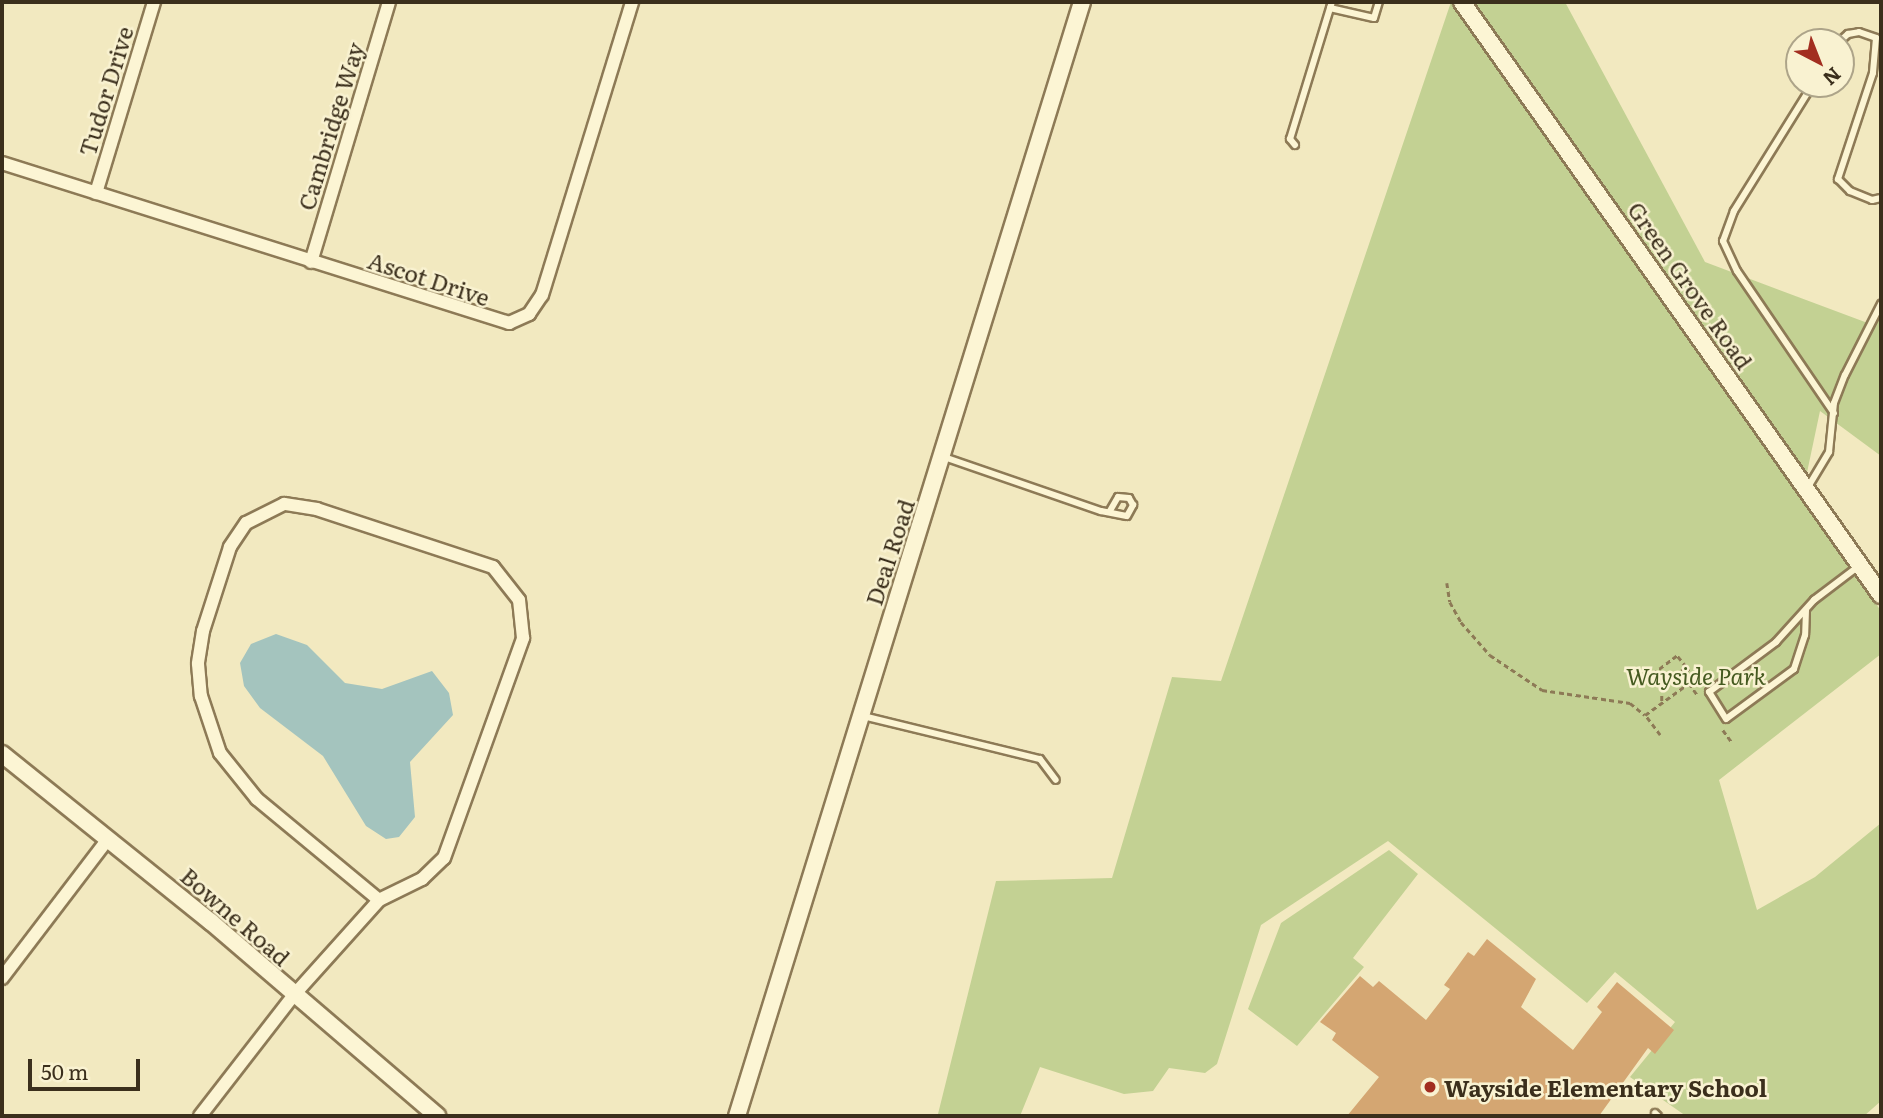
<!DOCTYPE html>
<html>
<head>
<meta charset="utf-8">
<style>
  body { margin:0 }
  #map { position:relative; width:1883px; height:1118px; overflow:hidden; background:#f2e9c0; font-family:Literata,serif }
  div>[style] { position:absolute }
  .green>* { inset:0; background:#c3d193 }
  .water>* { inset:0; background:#a4c4be }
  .building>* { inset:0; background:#d4a672 }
  .path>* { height:2.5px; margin-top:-1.25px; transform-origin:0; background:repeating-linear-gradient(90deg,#8d7a56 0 5px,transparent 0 8.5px) }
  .roads { filter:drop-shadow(2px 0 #8d7a56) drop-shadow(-2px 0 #8d7a56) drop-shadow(0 2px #8d7a56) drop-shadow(0 -2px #8d7a56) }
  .lane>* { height:6px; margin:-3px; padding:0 3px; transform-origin:3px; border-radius:3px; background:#fcf5d4 }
  .street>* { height:12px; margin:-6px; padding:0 6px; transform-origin:6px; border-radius:6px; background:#fcf5d4 }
  .secondary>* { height:16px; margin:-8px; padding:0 8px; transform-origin:8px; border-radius:8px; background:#fcf5d4 }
  .dots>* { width:19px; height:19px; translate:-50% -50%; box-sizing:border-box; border:4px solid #f9f2d1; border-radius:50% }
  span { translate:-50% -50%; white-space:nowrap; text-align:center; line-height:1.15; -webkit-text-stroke:5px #f9f2d1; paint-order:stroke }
  .street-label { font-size:23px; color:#3b2f1c }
  .park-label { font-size:23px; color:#455a20; font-style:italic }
  .poi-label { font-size:23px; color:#3b2f1c; font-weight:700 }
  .left { translate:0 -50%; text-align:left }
  .frame { position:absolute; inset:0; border:4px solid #3b2f1c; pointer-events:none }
  .north { position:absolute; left:1785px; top:28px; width:70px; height:70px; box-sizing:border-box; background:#f9f2d1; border:2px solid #ada489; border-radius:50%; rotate:138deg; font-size:19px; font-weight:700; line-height:28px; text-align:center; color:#3b2f1c }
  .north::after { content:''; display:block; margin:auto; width:24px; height:32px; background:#a22e20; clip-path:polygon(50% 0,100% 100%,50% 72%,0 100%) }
  .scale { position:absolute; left:28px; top:1059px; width:112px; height:32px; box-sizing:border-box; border:4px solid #3b2f1c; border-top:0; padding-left:9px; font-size:21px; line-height:24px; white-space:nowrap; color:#3b2f1c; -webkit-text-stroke:5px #f9f2d1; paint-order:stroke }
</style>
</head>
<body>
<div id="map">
  <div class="green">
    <div style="clip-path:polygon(1451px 2px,1565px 2px,1705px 262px,1873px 325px,1881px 310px,1881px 456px,1820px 411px,1805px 482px,1823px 528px,1881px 611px,1881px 654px,1719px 780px,1757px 910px,1815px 877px,1881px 823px,1881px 1101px,1864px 1116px,1686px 1116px,1630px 1077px,1675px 1022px,1615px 972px,1587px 1003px,1388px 841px,1261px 925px,1217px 1064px,1205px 1073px,1169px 1068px,1153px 1091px,1124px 1094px,1040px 1067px,1020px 1116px,938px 1114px,996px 881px,1112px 878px,1172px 677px,1221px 681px)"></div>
    <div style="clip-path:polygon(1389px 850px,1418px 874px,1353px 958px,1364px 967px,1297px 1046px,1248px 1009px,1281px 923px)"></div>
  </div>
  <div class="water">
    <div style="clip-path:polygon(276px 634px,307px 645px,345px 683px,382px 689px,432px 671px,449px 693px,453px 715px,410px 762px,415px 817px,399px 837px,386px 839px,366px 826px,323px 756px,260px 708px,244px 686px,240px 663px,251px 644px)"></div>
  </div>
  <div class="building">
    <div style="clip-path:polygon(1487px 939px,1536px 979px,1521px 1007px,1573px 1050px,1602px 1012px,1597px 1007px,1617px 982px,1674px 1030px,1655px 1054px,1648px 1048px,1599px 1116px,1347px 1116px,1379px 1077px,1332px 1040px,1336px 1033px,1320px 1022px,1360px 976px,1373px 987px,1379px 981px,1426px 1020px,1450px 989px,1444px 985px,1468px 952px,1474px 956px)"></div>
  </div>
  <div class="path">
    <div style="left:1447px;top:583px;width:19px;rotate:81deg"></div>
    <div style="left:1450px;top:602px;width:23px;rotate:61deg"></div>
    <div style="left:1461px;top:622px;width:44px;rotate:48.7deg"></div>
    <div style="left:1490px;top:655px;width:63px;rotate:33.9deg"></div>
    <div style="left:1542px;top:690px;width:89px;rotate:8.4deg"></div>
    <div style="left:1630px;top:703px;width:19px;rotate:39deg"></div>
    <div style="left:1686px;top:667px;width:24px;rotate:48deg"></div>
    <div style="left:1661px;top:686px;width:31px;rotate:-37deg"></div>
    <div style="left:1686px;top:667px;width:14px;rotate:-129deg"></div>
    <div style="left:1677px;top:656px;width:30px;rotate:143deg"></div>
    <div style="left:1653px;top:674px;width:16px;rotate:55deg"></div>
    <div style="left:1662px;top:687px;width:14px;rotate:90deg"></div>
    <div style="left:1723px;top:730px;width:14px;rotate:54deg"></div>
    <div style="left:1660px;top:735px;width:25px;rotate:-127deg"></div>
    <div style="left:1645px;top:715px;width:54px;rotate:-36deg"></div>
    <div style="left:1689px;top:683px;width:16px;rotate:55deg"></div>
  </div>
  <div class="roads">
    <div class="lane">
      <div style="left:1330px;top:8px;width:45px;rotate:12.8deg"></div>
      <div style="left:1374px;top:18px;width:17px;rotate:-73deg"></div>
      <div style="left:1839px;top:42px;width:12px;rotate:-42deg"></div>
      <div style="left:1848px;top:34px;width:11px;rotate:-10deg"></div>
      <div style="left:1859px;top:32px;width:18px;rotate:19deg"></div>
      <div style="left:1876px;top:38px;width:35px;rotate:95deg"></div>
      <div style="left:1873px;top:73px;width:112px;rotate:108.3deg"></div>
      <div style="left:1838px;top:179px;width:17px;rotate:45deg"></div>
      <div style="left:1850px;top:191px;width:24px;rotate:22deg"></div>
      <div style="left:1872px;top:200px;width:9px;rotate:-13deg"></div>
      <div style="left:1813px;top:84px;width:150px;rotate:121.9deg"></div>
      <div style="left:1734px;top:211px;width:32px;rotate:110deg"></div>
      <div style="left:1723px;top:241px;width:33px;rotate:65deg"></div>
      <div style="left:1737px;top:271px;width:172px;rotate:55.7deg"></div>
      <div style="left:1295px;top:145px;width:8px;rotate:-130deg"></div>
      <div style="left:1290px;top:139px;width:143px;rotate:-73deg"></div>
      <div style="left:944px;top:457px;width:166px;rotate:19deg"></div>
      <div style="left:1101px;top:511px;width:26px;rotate:11deg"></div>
      <div style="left:1127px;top:516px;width:13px;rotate:-61deg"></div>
      <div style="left:1133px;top:505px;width:8px;rotate:-120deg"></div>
      <div style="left:1129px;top:498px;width:11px;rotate:-175deg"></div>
      <div style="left:1118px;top:497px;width:16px;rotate:120deg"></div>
      <div style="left:1808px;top:487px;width:41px;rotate:-59deg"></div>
      <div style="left:1829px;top:452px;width:49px;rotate:-84.2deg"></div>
      <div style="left:1834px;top:403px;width:30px;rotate:-69deg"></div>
      <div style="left:1845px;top:375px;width:80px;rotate:-63.1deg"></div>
      <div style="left:1806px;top:610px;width:25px;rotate:92deg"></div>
      <div style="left:1805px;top:635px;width:36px;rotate:108deg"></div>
      <div style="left:1794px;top:669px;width:84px;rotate:143.7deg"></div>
      <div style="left:1726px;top:719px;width:32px;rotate:-122deg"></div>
      <div style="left:1709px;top:692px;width:84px;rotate:-36.7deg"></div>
      <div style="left:1776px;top:642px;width:57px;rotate:-47.9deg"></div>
      <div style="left:1814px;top:600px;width:56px;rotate:-37.1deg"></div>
      <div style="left:863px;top:716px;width:182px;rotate:13.7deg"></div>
      <div style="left:1040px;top:759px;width:26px;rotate:53deg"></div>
      <div style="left:1655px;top:1113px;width:4px;rotate:45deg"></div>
    </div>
    <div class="street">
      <div style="left:2px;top:163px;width:532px;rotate:17.51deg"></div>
      <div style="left:509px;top:323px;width:22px;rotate:-24deg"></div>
      <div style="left:529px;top:314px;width:23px;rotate:-56deg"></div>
      <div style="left:542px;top:295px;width:307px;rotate:-72.9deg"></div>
      <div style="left:96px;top:193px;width:200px;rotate:-73.1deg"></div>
      <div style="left:311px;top:262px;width:271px;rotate:-73.3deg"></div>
      <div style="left:2px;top:978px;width:175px;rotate:-52.7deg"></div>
      <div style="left:200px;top:1116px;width:152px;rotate:-52.2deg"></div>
      <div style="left:293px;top:996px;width:129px;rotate:-48.1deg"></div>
      <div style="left:379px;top:900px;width:48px;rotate:-26deg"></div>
      <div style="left:422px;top:879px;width:30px;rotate:-44deg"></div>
      <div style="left:444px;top:858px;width:234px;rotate:-70.2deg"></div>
      <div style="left:523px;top:638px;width:38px;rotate:-96deg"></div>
      <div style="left:519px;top:600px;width:42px;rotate:-128.2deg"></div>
      <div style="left:493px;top:567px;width:185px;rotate:-161.8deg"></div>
      <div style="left:317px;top:509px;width:33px;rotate:-171deg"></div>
      <div style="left:284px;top:504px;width:42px;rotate:153.4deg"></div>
      <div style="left:246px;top:523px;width:29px;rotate:124deg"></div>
      <div style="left:230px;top:547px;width:88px;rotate:107.8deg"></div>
      <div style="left:203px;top:631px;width:33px;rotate:99deg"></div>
      <div style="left:198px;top:664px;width:32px;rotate:85deg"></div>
      <div style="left:201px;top:696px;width:60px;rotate:71.6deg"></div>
      <div style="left:220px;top:753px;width:59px;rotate:51.2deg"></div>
      <div style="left:257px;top:799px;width:158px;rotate:39.6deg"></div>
    </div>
    <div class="secondary">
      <div style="left:1462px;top:2px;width:726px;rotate:54.76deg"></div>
      <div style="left:2px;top:754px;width:268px;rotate:38.8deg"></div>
      <div style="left:211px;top:922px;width:298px;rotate:40.6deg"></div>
      <div style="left:737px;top:1116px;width:1166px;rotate:-72.79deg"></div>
    </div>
  </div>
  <div class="dots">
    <div style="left:1430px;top:1087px;background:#a22e20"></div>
  </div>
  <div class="street-label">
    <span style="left:105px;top:91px;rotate:-73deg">Tudor Drive</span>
    <span style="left:330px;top:126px;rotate:-73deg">Cambridge Way</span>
    <span style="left:429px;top:278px;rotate:18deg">Ascot Drive</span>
    <span style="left:1691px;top:285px;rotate:55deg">Green Grove Road</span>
    <span style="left:889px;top:552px;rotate:-72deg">Deal Road</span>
    <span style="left:236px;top:916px;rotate:41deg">Bowne Road</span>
  </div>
  <div class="park-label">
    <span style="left:1696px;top:675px">Wayside Park</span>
  </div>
  <div class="poi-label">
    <span class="left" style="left:1444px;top:1087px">Wayside Elementary School</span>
  </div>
  <div class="frame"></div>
  <div class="north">N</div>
  <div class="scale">50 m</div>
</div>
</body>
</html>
